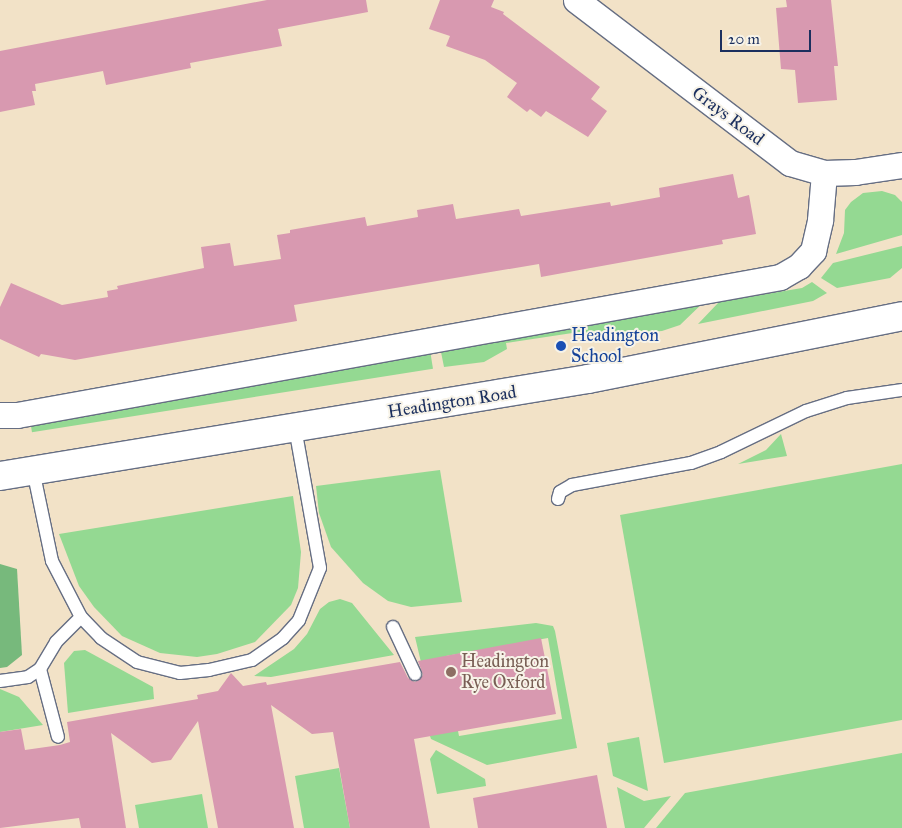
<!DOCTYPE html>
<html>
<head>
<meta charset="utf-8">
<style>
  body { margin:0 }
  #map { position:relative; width:902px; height:828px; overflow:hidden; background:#f2e2c7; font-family:"IM FELL Great Primer",serif }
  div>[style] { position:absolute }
  .green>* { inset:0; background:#94d992; transform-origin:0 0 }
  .forest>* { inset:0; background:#77b97c }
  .building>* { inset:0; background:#d899b0 }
  .roads { filter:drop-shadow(1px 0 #666e83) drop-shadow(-1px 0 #666e83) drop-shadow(0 1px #666e83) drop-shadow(0 -1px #666e83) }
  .lane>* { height:12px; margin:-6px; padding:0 6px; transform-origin:6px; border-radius:6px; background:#fff }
  .street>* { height:25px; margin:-12.5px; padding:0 12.5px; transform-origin:12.5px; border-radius:12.5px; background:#fff }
  .primary>* { height:28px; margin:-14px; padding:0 14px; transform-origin:14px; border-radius:14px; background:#fff }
  .dots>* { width:14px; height:14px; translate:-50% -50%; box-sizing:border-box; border:2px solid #f7f3e8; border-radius:50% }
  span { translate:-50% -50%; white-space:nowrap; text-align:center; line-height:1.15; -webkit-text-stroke:4px #f7f3e8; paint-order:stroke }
  .street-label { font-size:18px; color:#1b2f5e }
  .transit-label { font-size:18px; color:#164399 }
  .left { translate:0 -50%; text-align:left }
  .education-label { font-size:18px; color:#785e54 }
  .scale { position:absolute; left:720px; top:30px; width:91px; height:22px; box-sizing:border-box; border:2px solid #1b2f5e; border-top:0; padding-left:6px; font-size:15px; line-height:18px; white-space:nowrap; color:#1b2f5e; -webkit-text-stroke:4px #f7f3e8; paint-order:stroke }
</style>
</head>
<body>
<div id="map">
  <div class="green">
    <div style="clip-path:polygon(882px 191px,895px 195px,902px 202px,902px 235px,836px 254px,844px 233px,845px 210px,851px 202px,863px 193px)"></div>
    <div style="clip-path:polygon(902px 246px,902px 268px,890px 278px,837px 288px,821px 278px,833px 263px)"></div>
    <div style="clip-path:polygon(812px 282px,827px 293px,813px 301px,698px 324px,719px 302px,802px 288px)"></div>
    <div style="clip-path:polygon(707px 299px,680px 325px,662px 331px,580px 337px,579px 332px,506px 343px,507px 349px,484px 362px,444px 367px,440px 347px)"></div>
    <div style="left:430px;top:350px;width:19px;height:406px;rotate:81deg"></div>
    <div style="clip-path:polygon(781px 434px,787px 456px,738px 464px,766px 450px)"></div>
    <div style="clip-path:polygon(902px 464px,902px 720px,664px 763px,620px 515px)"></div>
    <div style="clip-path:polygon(440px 470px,462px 602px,411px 607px,388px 601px,363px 583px,331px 547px,319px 513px,316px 486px)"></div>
    <div style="clip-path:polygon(293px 496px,301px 552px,298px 588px,291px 605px,255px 642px,217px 654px,197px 657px,160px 653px,122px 636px,94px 607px,79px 586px,59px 534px)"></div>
    <div style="clip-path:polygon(340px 599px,352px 603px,394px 655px,271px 677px,254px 676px,294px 649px,307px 634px,320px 609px,329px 602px)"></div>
    <div style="clip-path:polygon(536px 623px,553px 626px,555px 631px,577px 748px,487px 765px,431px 739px,428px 730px,458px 731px,459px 736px,562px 719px,548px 638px,446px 656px,425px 679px,415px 637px)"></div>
    <div style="clip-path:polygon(85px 650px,153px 687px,154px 699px,68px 713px,64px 663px,74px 651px)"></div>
    <div style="clip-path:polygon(0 689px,19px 697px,43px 725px,0 732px)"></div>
    <div style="clip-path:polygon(639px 737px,648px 791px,613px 776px,607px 743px)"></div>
    <div style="clip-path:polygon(436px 750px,485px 779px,486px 786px,437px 794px,430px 759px)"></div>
    <div style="clip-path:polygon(902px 753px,902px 828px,656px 828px,685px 793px)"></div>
    <div style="clip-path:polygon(339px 768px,350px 828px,304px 828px,295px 776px)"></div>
    <div style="clip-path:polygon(617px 787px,644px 801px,671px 796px,644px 828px,625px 828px)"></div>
    <div style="clip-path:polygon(202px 794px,208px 828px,139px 828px,135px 805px)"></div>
  </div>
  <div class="forest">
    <div style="clip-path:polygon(0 564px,17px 569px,22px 655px,7px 667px,0 668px)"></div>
  </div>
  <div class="building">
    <div style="clip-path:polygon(267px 0,366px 0,368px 12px,278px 29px,282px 46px,190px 63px,191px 68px,106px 85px,103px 71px,35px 84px,36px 91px,32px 91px,35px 105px,0 112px,0 51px)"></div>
    <div style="clip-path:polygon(440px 0,494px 0,491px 7px,504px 12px,503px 14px,600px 87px,591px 99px,607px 111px,588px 137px,546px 111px,541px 117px,530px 109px,527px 112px,507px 97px,517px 83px,485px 60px,446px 46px,450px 36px,429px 29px)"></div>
    <div style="clip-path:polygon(786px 0,831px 0,838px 66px,834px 66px,837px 100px,798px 103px,795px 70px,781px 69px,776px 8px,787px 7px)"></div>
    <div style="clip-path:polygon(733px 174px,738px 198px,749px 195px,756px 234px,722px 240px,723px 244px,541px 277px,539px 264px,294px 305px,297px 321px,75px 360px,41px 354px,39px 357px,0 339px,0 307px,11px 283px,62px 305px,108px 297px,107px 291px,118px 289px,117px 286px,204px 268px,201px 247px,230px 243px,234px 266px,281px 259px,277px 235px,290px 233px,290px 230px,365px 217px,367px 226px,418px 217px,417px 210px,453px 204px,456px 219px,519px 209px,521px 216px,610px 202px,611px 206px,660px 197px,659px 188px)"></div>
    <div style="clip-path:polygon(541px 638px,556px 714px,414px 739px,430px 828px,350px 828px,333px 732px,312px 734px,271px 705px,294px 828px,218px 828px,198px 721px,171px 760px,152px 763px,111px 733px,126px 828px,81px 828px,79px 818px,0 828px,0 732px,21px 729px,25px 750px,60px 745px,70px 742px,67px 722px,198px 699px,197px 695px,218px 691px,231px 673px,243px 686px,266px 682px,267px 685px,400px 662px,408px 678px,415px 682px,423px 675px,418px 661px)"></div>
    <div style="clip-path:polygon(597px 775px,607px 828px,478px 828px,473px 798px)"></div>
  </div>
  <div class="roads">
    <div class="lane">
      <div style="left:33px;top:470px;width:93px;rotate:78.2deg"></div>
      <div style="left:52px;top:561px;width:63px;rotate:62.6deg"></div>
      <div style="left:81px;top:617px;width:29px;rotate:46deg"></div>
      <div style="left:101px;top:638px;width:43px;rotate:33.7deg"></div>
      <div style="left:137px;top:662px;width:44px;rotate:14.3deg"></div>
      <div style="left:180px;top:673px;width:29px;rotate:-6deg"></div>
      <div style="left:209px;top:670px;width:44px;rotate:-13.1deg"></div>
      <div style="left:252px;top:660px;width:38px;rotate:-35deg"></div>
      <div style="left:283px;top:638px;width:24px;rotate:-48deg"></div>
      <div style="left:299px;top:620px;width:56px;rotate:-68deg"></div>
      <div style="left:320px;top:568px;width:142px;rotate:-100.1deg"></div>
      <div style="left:558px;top:499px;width:7px;rotate:-74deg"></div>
      <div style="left:560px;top:492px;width:14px;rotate:-30deg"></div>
      <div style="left:572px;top:485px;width:121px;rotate:-10.5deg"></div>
      <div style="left:691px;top:463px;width:32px;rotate:-20deg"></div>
      <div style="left:721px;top:452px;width:94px;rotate:-25.8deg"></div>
      <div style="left:806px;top:411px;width:43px;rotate:-17.6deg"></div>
      <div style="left:847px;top:398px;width:56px;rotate:-8.3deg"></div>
      <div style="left:393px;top:627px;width:52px;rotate:64.9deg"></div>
      <div style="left:40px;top:669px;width:70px;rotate:75.2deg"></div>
      <div style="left:0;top:681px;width:28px;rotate:-8deg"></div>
      <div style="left:28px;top:677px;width:14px;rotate:-34deg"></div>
      <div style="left:40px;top:669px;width:31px;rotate:-59deg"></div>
      <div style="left:56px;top:642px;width:35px;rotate:-45deg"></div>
    </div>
    <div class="street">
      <div style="left:576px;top:0;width:269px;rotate:37.3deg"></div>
      <div style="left:790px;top:163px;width:35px;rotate:16deg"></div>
      <div style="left:824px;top:173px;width:31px;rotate:-2deg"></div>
      <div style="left:855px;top:172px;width:48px;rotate:-8.5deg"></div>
      <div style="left:0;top:415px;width:17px"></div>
      <div style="left:17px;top:415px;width:775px;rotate:-10.25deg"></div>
      <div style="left:780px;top:277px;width:22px;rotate:-30deg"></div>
      <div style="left:799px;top:266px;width:21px;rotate:-47deg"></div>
      <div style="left:813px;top:251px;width:32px;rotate:-77deg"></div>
      <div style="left:820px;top:220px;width:47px;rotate:-85.1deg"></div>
    </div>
    <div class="primary">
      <div style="left:0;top:476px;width:596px;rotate:-9.37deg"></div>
      <div style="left:588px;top:379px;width:320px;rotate:-11.3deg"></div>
    </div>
  </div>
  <div class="dots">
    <div style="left:561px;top:346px;background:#1a4fb4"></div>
    <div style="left:451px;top:672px;background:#8d6e63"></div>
  </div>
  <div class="street-label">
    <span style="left:728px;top:116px;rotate:37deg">Grays Road</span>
    <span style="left:452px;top:402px;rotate:-9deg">Headington Road</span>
  </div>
  <div class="transit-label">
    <span class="left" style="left:571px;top:346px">Headington<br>School</span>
  </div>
  <div class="education-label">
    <span class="left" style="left:461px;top:672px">Headington<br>Rye Oxford</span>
  </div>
  <div class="scale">20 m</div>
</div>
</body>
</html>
